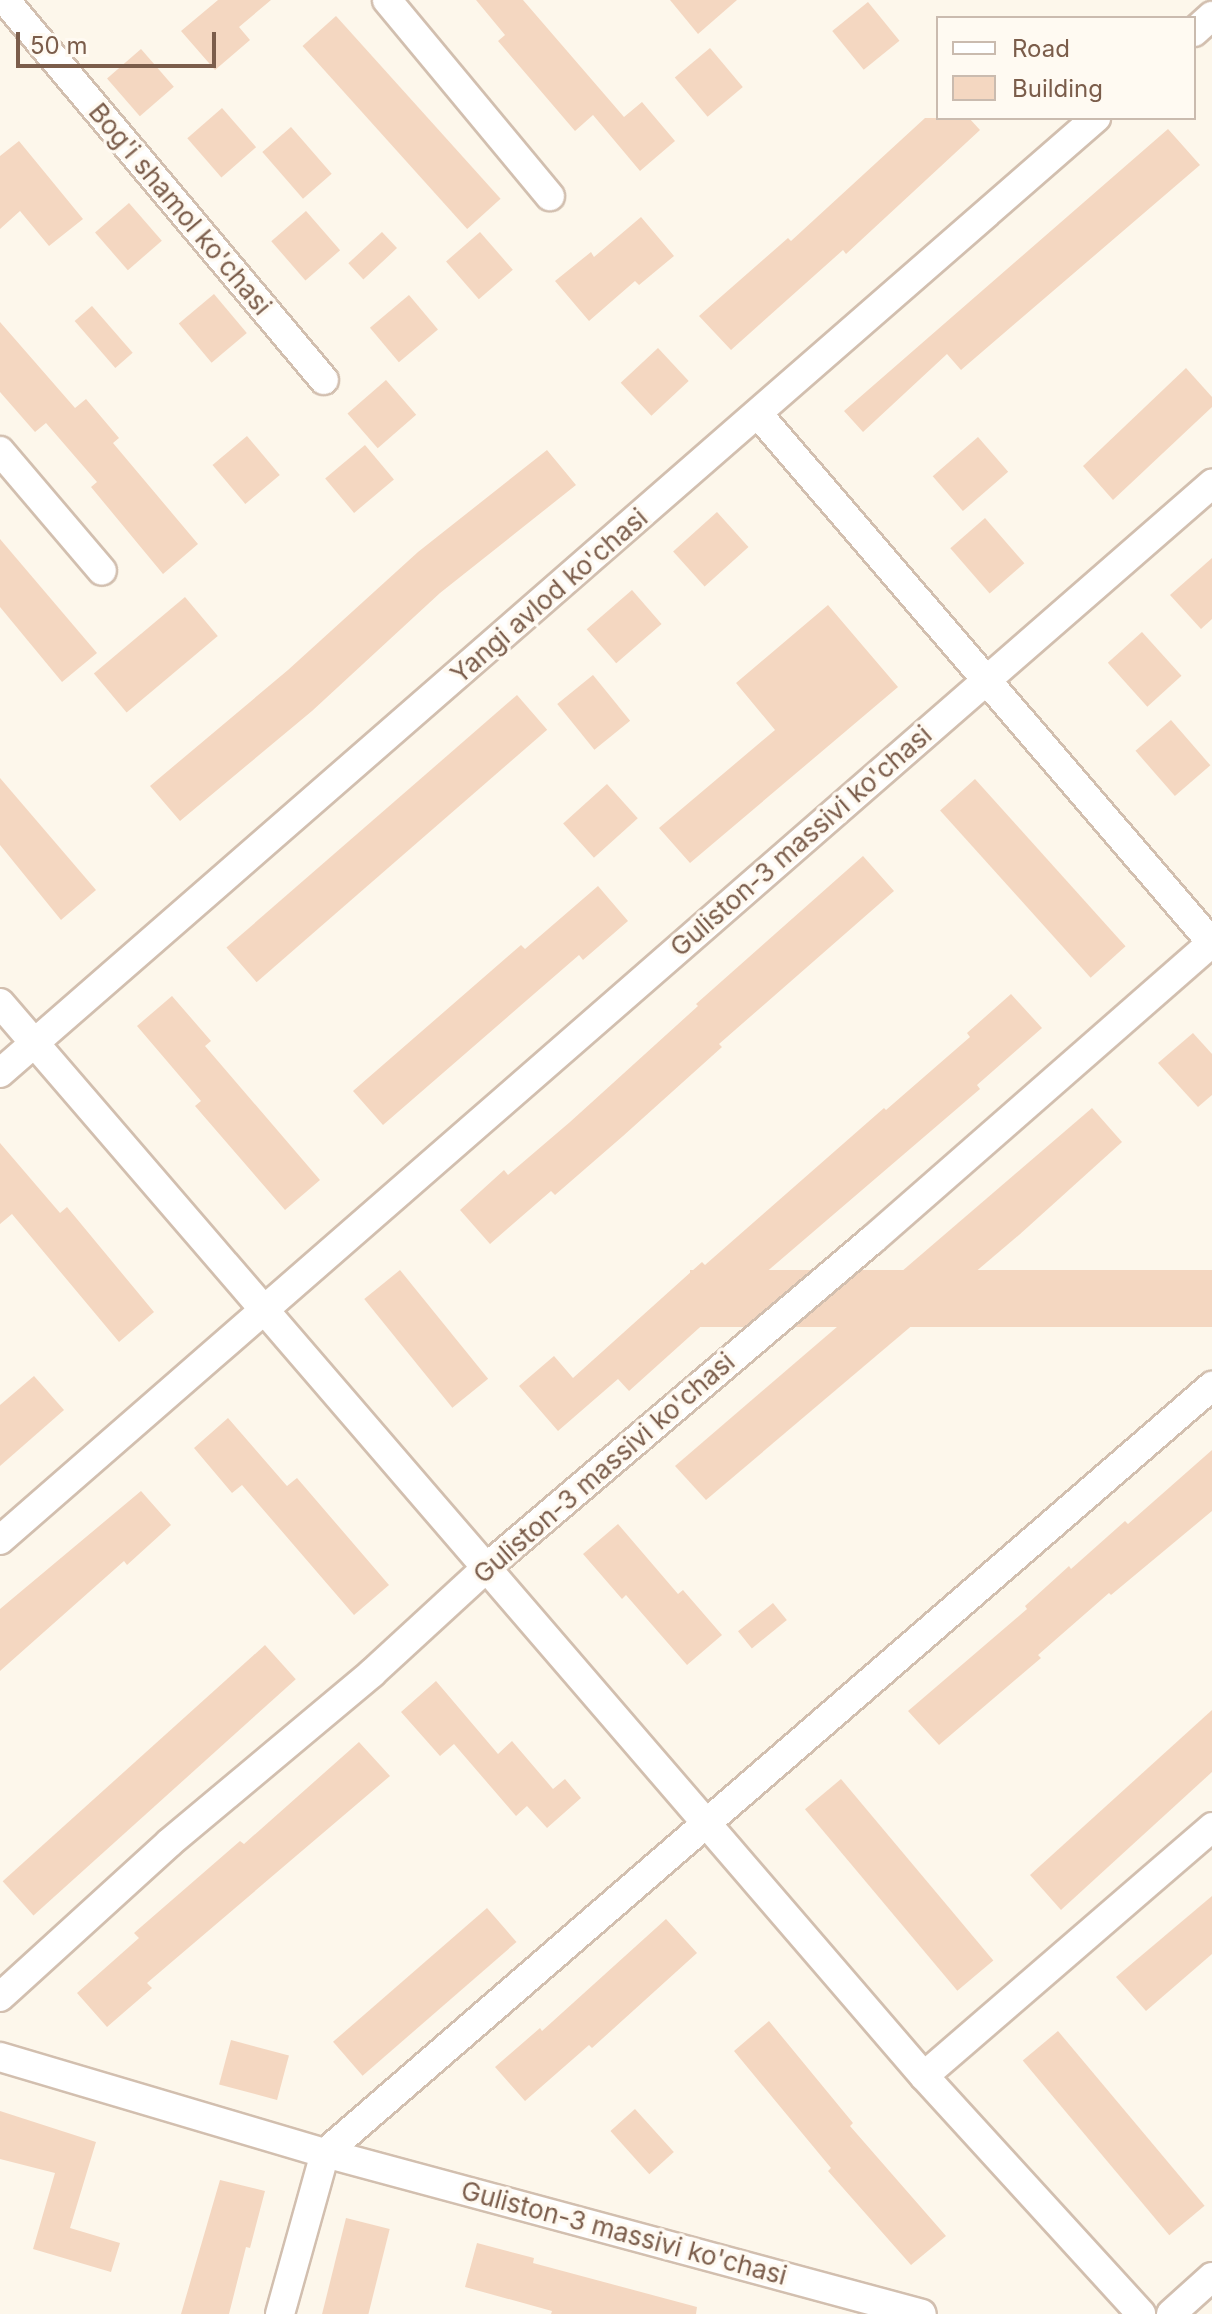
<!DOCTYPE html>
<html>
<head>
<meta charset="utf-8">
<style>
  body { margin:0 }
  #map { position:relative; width:1212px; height:2314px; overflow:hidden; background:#fdf7eb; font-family:Inter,sans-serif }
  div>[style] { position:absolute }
  .building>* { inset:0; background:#f4d7c1; transform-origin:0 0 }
  .roads { filter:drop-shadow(2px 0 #d2bfaf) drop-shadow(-2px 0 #d2bfaf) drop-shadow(0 2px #d2bfaf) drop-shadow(0 -2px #d2bfaf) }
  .minor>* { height:28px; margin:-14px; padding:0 14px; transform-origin:14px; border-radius:14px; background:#fff }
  span { translate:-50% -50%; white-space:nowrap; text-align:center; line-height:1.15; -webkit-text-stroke:7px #fffaf2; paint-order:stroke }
  .street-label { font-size:26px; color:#7b5d4b }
  .legend { position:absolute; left:936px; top:16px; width:260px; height:104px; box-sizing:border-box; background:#fffaf2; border:2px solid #cabbaf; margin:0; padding:10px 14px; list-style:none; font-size:24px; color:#7b5d4b }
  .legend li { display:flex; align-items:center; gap:16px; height:40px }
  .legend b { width:40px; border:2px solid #cabbaf }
  .scale { position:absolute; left:16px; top:32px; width:200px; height:36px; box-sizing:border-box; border:4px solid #7b5d4b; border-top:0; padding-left:10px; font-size:24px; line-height:28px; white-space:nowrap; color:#7b5d4b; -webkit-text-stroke:6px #fffaf2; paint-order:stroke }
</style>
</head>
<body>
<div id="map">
  <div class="building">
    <div style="clip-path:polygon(218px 0,271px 0,239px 27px,250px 40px,215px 70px,181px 31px)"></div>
    <div style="clip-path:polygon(476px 0,523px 0,624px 117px,642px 102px,675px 141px,640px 171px,593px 115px,575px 131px,498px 41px,505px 35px)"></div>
    <div style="clip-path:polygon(670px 0,737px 0,698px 34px)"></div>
    <div style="left:868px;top:2px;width:50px;height:46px;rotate:51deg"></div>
    <div style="left:336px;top:16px;width:246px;height:45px;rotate:48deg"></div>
    <div style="left:710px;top:48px;width:51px;height:46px;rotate:50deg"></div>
    <div style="left:141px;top:49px;width:50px;height:45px;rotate:49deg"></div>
    <div style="left:222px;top:108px;width:52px;height:46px;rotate:49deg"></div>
    <div style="clip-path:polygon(925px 118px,969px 118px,980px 130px,846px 254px,843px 250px,731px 350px,699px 316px,788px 238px,791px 241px)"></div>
    <div style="left:291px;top:127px;width:62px;height:38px;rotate:49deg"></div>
    <div style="clip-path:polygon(1168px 129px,1200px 165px,961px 370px,947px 354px,863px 432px,844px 411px)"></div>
    <div style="clip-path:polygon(19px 141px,83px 219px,49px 246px,20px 211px,0 229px,0 156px)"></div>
    <div style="left:129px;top:203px;width:50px;height:45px;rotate:49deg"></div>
    <div style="left:306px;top:211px;width:52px;height:46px;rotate:49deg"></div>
    <div style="clip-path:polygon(641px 217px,674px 256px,639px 285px,635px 281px,589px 321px,555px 281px,591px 252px,594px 257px)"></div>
    <div style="left:382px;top:232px;width:22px;height:46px;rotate:47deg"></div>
    <div style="left:480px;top:232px;width:50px;height:45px;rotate:49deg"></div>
    <div style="left:214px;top:294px;width:51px;height:46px;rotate:50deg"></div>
    <div style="left:409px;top:295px;width:45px;height:51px;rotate:50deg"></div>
    <div style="left:92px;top:306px;width:62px;height:23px;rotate:49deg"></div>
    <div style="clip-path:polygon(0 322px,75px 408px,86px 399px,119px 438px,113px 443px,198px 544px,163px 574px,91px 487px,97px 482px,46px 423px,35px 432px,0 392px)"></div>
    <div style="left:658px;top:348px;width:45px;height:51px;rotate:47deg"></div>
    <div style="clip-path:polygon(1186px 368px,1212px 397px,1212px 407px,1113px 500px,1083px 466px)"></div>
    <div style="left:386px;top:380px;width:46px;height:51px;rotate:49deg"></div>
    <div style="left:247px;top:436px;width:51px;height:45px;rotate:50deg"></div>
    <div style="left:978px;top:437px;width:46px;height:60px;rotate:49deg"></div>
    <div style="left:365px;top:445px;width:45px;height:52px;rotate:50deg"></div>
    <div style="clip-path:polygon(547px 450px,576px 485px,440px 593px,312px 711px,180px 821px,150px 786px,288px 670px,418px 552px)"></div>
    <div style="left:717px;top:512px;width:47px;height:59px;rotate:48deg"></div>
    <div style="left:985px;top:518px;width:60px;height:46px;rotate:49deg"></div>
    <div style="clip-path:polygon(0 539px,97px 653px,62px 682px,0 607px)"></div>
    <div style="clip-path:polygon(1212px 558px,1212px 619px,1201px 629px,1170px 595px)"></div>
    <div style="left:632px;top:590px;width:45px;height:60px;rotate:49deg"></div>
    <div style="left:185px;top:597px;width:51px;height:119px;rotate:50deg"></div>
    <div style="clip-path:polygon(828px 605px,898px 687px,690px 863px,659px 828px,775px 730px,736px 683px)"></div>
    <div style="left:1142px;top:632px;width:59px;height:46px;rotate:48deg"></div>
    <div style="left:593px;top:675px;width:59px;height:46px;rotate:51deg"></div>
    <div style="left:517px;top:695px;width:46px;height:385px;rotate:49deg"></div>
    <div style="left:1171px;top:720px;width:60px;height:47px;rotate:49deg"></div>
    <div style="clip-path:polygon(0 778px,96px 890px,61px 920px,0 845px)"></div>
    <div style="left:975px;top:779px;width:225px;height:47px;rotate:48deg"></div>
    <div style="left:607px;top:784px;width:46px;height:59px;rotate:48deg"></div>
    <div style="clip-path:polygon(863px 856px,894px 891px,719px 1044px,722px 1047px,623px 1136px,555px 1195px,551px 1191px,490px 1244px,460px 1210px,504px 1170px,508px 1175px,570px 1122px,698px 1006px,696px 1004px)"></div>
    <div style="clip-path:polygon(598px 886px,628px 921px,583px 960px,579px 955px,383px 1125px,353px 1091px,521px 945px,525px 949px)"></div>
    <div style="clip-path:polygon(1011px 994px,1042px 1028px,977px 1085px,980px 1089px,750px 1286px,748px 1284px,629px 1391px,618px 1379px,558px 1431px,519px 1386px,554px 1356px,573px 1378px,702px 1262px,705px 1265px,884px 1108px,886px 1110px,970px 1037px,967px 1033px)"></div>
    <div style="clip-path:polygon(172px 996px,211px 1041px,205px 1046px,320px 1180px,285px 1210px,195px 1106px,201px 1101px,137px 1026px)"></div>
    <div style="clip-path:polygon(1193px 1033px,1212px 1054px,1212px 1095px,1198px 1107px,1158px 1063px)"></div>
    <div style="clip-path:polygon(1092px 1108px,1122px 1142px,1019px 1235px,706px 1500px,675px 1466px)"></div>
    <div style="clip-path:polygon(0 1143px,60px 1213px,67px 1207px,154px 1312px,119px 1342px,12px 1214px,0 1224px)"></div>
    <div style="left:400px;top:1270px;width:140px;height:46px;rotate:51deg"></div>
    <div style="left:1212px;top:1270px;width:57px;height:522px;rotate:90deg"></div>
    <div style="clip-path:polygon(34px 1376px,64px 1410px,0 1466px,0 1405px)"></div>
    <div style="clip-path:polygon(228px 1418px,287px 1486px,297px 1478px,389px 1585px,354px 1615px,242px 1485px,232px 1493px,194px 1448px)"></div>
    <div style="clip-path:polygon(1212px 1450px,1212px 1511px,1111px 1595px,1109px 1593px,1038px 1655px,1041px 1658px,939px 1745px,908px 1711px,1027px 1609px,1025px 1606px,1069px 1566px,1071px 1569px,1125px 1521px,1128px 1524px)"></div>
    <div style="clip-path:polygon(141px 1491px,171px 1525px,127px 1565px,124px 1561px,0 1671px,0 1609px)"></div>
    <div style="clip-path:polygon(618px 1524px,678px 1594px,683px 1590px,722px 1635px,687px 1665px,626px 1595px,622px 1599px,583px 1554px)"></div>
    <div style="left:773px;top:1603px;width:22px;height:45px;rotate:51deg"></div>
    <div style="left:265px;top:1645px;width:46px;height:353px;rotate:48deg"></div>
    <div style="clip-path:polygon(436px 1681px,498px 1754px,512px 1741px,553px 1789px,565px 1779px,581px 1798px,547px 1828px,527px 1806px,516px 1816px,454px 1744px,440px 1756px,401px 1712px)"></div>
    <div style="clip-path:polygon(1212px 1710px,1212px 1772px,1061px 1910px,1030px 1875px)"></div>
    <div style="clip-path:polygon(359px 1742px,390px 1776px,147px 1983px,152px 1988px,107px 2027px,77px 1993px,139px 1938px,134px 1933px,240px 1841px,244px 1844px)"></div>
    <div style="left:841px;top:1779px;width:237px;height:47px;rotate:50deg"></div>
    <div style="clip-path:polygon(1212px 1896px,1212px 1954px,1146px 2011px,1116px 1977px)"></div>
    <div style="left:487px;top:1908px;width:45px;height:204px;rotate:49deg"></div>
    <div style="clip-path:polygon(666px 1919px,697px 1953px,592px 2048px,589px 2045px,525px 2101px,495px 2067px,540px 2028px,542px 2031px)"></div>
    <div style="clip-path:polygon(769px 2021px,853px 2123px,850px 2126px,946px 2236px,911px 2265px,828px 2171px,831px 2168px,734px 2051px)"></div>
    <div style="left:1058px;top:2031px;width:228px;height:46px;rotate:50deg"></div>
    <div style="left:231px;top:2040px;width:60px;height:46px;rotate:15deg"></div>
    <div style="left:635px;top:2109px;width:58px;height:33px;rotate:48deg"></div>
    <div style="clip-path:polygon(0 2111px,96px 2142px,70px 2228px,120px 2243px,111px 2272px,33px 2249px,55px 2173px,0 2159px)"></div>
    <div style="clip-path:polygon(220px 2180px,265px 2191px,250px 2248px,246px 2247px,229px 2314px,181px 2314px)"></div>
    <div style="left:346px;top:2218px;width:45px;height:99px;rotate:14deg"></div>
    <div style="clip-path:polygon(477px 2243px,534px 2258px,533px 2263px,697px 2307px,696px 2314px,551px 2314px,552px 2311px,465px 2287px)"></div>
  </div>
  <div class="roads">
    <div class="minor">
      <div style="left:5px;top:0;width:496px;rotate:50deg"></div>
      <div style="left:387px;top:0;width:255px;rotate:50.3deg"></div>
      <div style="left:1194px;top:32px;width:24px;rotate:-42deg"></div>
      <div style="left:758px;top:414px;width:697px;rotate:49.36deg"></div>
      <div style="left:0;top:451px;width:157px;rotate:49.6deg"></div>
      <div style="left:0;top:1003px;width:1416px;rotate:49.27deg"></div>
      <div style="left:924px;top:2076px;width:322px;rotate:47.6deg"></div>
      <div style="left:0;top:1073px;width:1454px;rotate:-41.07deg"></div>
      <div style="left:0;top:1540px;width:1608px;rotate:-41.07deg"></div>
      <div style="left:0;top:1997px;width:229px;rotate:-42.3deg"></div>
      <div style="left:169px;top:1843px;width:265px;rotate:-39.9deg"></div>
      <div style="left:372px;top:1673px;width:155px;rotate:-42.6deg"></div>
      <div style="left:486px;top:1568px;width:507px;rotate:-40.36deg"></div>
      <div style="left:872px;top:1240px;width:452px;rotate:-41.2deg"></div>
      <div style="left:0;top:2057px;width:339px;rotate:16.5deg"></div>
      <div style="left:325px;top:2153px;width:618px;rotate:15.09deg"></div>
      <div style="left:924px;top:2076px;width:381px;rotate:-40.8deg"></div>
      <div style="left:280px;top:2314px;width:167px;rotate:-74.4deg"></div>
      <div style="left:325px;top:2153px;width:1173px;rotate:-40.85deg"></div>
      <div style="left:1171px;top:2314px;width:55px;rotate:-42.1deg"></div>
    </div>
  </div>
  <div class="street-label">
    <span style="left:180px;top:209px;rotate:50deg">Bog'i shamol ko'chasi</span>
    <span style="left:549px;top:596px;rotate:-41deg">Yangi avlod ko'chasi</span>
    <span style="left:801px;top:841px;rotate:-41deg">Guliston-3 massivi ko'chasi</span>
    <span style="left:604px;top:1468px;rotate:-41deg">Guliston-3 massivi ko'chasi</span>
    <span style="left:624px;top:2233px;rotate:15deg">Guliston-3 massivi ko'chasi</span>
  </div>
  <ul class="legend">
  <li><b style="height:10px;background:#fff"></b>Road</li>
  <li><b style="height:22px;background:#f4d7c1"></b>Building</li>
  </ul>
  <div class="scale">50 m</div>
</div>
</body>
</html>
